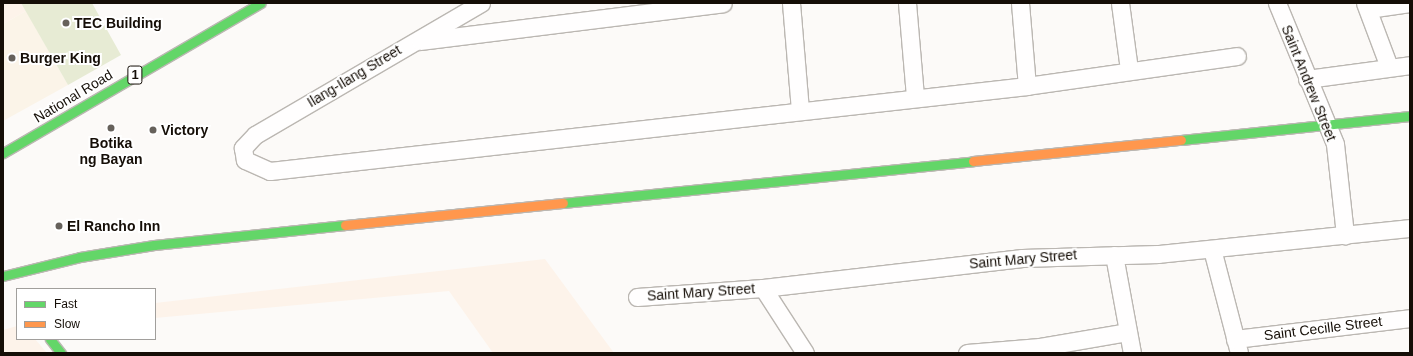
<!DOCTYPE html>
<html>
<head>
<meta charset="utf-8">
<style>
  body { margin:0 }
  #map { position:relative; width:1413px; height:356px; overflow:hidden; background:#fcfaf8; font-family:Arial,sans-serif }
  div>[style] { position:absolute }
  .commercial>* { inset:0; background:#fbf4e8 }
  .built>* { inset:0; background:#fdf3ea }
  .green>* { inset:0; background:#e7ebd4 }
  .roads { filter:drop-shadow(1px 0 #bbb7b2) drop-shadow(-1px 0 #bbb7b2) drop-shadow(0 1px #bbb7b2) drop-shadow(0 -1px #bbb7b2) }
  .street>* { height:17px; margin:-8.5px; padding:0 8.5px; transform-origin:8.5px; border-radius:8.5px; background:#fffefe }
  .fast>* { height:9px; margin:-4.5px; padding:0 4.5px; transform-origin:4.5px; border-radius:4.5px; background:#63d668 }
  .slow>* { height:9px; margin:-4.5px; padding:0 4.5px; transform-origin:4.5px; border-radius:4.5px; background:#ff974d }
  .dots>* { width:11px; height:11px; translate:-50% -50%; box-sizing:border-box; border:2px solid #fff; border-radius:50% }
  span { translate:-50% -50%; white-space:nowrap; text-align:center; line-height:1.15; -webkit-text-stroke:4px #fff; paint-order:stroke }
  .shield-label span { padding:1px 3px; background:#fff; border:1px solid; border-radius:3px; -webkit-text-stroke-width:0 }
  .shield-label { font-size:13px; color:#150e07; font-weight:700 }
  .poi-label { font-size:14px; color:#150e07; font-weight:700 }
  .left { translate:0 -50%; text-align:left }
  .street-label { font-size:14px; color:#150e07 }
  .frame { position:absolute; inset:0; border:4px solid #150e07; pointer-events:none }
  .legend { position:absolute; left:16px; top:288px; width:140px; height:52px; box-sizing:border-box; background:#fff; border:1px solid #a19f9c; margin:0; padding:5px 7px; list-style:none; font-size:12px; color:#150e07 }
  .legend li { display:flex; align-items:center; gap:8px; height:20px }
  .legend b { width:20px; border:1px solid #a19f9c }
</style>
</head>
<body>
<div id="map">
  <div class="commercial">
    <div style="clip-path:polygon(26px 11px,68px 85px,3px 121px,3px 24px)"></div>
  </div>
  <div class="built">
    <div style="clip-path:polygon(3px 3px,21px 3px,26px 11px,3px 24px)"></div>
    <div style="clip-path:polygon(545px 259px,614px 353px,493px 353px,449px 291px,155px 318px,155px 303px)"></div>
    <div style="clip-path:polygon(17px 326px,17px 339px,35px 339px,47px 353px,3px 353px,3px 330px)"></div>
  </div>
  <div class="green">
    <div style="clip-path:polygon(21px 3px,92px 3px,121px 55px,68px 85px)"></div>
  </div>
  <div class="roads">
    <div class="street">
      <div style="left:481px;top:3px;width:262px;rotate:149.7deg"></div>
      <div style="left:255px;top:135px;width:18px;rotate:133deg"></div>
      <div style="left:243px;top:148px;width:12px;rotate:81deg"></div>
      <div style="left:245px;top:160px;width:27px;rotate:24deg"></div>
      <div style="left:270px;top:171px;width:762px;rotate:-6.41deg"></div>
      <div style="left:1027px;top:86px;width:212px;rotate:-8.1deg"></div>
      <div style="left:791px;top:3px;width:107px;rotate:85.2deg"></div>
      <div style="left:907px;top:3px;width:94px;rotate:85.1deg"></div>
      <div style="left:1020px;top:3px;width:83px;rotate:85.2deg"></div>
      <div style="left:1120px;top:3px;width:68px;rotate:82.3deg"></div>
      <div style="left:1277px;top:3px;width:152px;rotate:67.6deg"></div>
      <div style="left:1335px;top:144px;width:92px;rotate:83.7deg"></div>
      <div style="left:1365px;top:3px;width:68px;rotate:69.4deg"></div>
      <div style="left:1368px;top:9px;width:42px;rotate:-8.1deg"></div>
      <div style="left:420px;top:41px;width:305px;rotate:-7.1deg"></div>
      <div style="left:1307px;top:79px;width:104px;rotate:-7.7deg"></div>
      <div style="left:1212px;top:249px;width:107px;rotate:75.4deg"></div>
      <div style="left:1114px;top:255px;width:100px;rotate:79.6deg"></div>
      <div style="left:763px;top:288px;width:77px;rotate:57.1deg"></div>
      <div style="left:637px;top:297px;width:126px;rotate:-4.1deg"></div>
      <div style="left:763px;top:288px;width:261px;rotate:-6.6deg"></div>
      <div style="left:1022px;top:258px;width:136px;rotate:-1.7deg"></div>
      <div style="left:1158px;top:254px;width:253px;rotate:-5.9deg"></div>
      <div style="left:1235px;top:339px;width:176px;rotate:-6.8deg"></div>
      <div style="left:967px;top:353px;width:73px;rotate:-4.7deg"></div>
      <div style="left:1040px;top:347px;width:88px;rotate:-9.8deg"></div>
    </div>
    <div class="fast">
      <div style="left:1181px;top:140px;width:230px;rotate:-6deg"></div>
      <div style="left:3px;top:153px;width:298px;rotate:-30.2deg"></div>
      <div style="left:563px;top:203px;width:412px;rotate:-5.8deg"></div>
      <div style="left:3px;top:276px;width:79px;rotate:-13.9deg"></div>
      <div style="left:80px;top:257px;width:75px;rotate:-9.2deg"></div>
      <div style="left:154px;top:245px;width:192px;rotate:-6deg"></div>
      <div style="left:50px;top:339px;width:18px;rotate:52deg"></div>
    </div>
    <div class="slow">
      <div style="left:973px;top:161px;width:209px;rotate:-5.8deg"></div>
      <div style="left:345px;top:225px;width:219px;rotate:-5.8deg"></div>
    </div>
  </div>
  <div class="dots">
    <div style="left:66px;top:23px;background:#66615b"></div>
    <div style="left:12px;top:58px;background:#66615b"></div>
    <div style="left:111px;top:128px;background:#66615b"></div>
    <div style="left:153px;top:130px;background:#66615b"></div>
    <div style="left:59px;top:226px;background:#66615b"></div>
  </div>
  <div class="shield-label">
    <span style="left:135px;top:75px">1</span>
  </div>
  <div class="poi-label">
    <span class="left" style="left:74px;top:23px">TEC Building</span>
    <span class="left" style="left:20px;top:58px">Burger King</span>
    <span class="left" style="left:161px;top:130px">Victory</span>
    <span style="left:111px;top:151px">Botika<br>ng Bayan</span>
    <span class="left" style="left:67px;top:226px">El Rancho Inn</span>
  </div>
  <div class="street-label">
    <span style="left:354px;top:76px;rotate:-31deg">Ilang-Ilang Street</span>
    <span style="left:1309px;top:83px;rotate:68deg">Saint Andrew Street</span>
    <span style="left:73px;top:96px;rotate:-31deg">National Road</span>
    <span style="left:1023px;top:259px;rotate:-5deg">Saint Mary Street</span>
    <span style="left:701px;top:292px;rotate:-4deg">Saint Mary Street</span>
    <span style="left:1323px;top:328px;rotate:-7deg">Saint Cecille Street</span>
  </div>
  <div class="frame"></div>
  <ul class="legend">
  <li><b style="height:5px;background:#63d668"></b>Fast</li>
  <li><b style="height:5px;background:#ff974d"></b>Slow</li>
  </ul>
</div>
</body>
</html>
